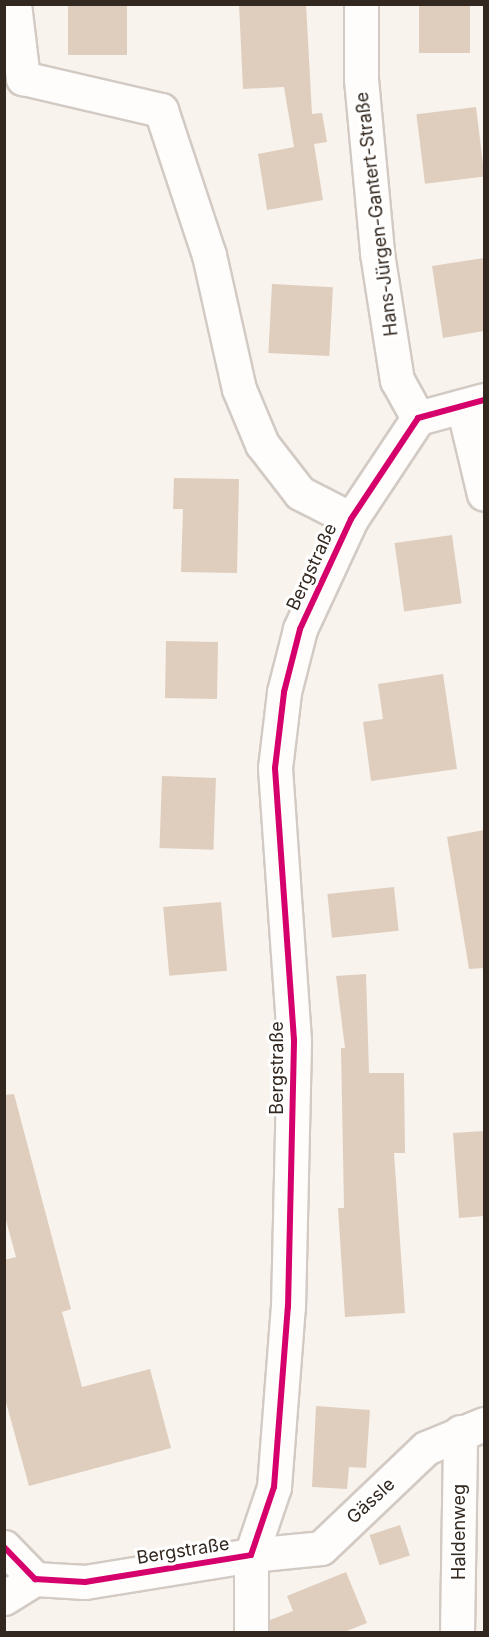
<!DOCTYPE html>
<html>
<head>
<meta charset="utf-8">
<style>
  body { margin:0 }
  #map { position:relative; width:489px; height:1637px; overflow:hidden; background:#f9f3ed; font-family:Inter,sans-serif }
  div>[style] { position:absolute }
  .building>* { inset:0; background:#dfcebe; transform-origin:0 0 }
  .roads { filter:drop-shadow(2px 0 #d2cac3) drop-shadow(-2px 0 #d2cac3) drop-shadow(0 2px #d2cac3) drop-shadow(0 -2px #d2cac3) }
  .minor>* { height:33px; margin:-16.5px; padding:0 16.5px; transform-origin:16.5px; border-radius:16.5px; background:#fefdfc }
  .cycleway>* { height:6px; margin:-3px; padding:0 3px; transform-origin:3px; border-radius:3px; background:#d6006c }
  span { translate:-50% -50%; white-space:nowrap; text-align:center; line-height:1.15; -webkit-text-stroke:6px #fff; paint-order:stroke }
  .street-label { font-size:18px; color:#33281f }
  .frame { position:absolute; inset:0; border:6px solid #33281f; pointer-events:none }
</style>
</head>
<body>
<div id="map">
  <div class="building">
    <div style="left:68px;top:4px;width:59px;height:51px"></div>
    <div style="clip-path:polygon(239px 4px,306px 4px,312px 114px,322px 113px,327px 142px,314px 144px,323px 200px,267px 210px,258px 154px,294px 147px,284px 87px,243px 89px)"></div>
    <div style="left:419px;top:4px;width:51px;height:49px"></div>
    <div style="left:476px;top:107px;width:70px;height:60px;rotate:83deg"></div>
    <div style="clip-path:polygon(484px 258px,484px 331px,443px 338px,432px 266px)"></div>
    <div style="left:272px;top:284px;width:61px;height:69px;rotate:3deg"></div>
    <div style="clip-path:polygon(174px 478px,239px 479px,237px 573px,181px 572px,183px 509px,173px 509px)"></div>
    <div style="left:452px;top:535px;width:69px;height:58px;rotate:82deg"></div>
    <div style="left:166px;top:641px;width:52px;height:57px;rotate:1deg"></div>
    <div style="clip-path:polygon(443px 674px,457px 769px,371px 781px,363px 722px,383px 719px,378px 684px)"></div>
    <div style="left:162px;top:776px;width:54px;height:72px;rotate:2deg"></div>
    <div style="clip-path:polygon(484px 830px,484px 968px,469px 969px,447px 837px)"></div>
    <div style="left:394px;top:887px;width:44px;height:67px;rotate:84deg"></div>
    <div style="left:221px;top:902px;width:69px;height:58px;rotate:85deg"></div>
    <div style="clip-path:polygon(366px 974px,369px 1073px,404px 1073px,405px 1153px,394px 1153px,405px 1313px,345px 1317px,338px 1208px,344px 1208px,341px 1048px,345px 1048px,336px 976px)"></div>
    <div style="clip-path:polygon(14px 1094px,71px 1309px,62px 1312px,82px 1387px,150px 1369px,171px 1448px,29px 1486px,4px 1395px,4px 1260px,16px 1257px,4px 1213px,4px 1095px)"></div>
    <div style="clip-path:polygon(484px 1131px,484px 1216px,459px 1218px,453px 1133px)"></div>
    <div style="clip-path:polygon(316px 1406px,370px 1410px,366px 1468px,349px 1467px,347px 1489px,312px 1487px)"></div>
    <div style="left:400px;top:1525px;width:32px;height:32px;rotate:72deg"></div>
    <div style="clip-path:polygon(346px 1572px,367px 1623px,344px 1632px,270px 1632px,270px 1620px,293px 1611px,287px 1596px)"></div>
  </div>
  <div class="roads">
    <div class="minor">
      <div style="left:14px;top:4px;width:75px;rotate:83.1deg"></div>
      <div style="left:23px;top:78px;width:142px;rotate:13.1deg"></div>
      <div style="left:161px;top:110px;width:153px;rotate:71.7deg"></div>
      <div style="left:209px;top:255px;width:137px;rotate:77.4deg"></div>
      <div style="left:239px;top:389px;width:60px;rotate:67.3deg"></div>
      <div style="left:262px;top:444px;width:62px;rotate:52.2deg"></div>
      <div style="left:300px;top:493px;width:57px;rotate:27deg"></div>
      <div style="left:361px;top:4px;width:75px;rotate:90deg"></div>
      <div style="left:361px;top:79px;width:175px;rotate:84.7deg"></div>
      <div style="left:377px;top:253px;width:129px;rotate:81.1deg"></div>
      <div style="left:397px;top:380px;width:43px;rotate:61.1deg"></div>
      <div style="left:463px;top:406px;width:90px;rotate:76.6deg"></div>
      <div style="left:4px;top:1547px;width:45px;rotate:45.9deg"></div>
      <div style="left:35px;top:1579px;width:50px;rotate:3.4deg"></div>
      <div style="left:85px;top:1582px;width:168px;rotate:-9.2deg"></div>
      <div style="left:251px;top:1555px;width:72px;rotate:-71.3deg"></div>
      <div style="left:274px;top:1487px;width:181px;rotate:-85.6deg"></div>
      <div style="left:288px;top:1307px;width:267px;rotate:-88.7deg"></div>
      <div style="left:294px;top:1040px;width:273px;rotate:-94deg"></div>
      <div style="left:275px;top:768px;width:77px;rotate:-83.2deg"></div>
      <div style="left:284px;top:692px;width:65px;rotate:-75.7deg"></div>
      <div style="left:300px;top:629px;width:121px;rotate:-65.1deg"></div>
      <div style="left:351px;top:519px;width:121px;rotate:-56.4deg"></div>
      <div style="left:418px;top:418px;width:68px;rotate:-15.3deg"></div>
      <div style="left:4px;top:1598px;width:36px;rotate:-32deg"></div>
      <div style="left:251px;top:1632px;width:77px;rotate:-90deg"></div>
      <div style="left:251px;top:1555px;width:70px;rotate:-5.7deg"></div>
      <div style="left:321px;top:1548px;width:145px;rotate:-43.6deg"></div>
      <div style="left:426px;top:1448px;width:63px;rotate:-22.5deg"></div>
      <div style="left:457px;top:1632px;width:200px;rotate:-89.1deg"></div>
    </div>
  </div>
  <div class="cycleway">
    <div style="left:4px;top:1547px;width:45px;rotate:45.9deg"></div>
    <div style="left:35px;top:1579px;width:50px;rotate:3.4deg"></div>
    <div style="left:85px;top:1582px;width:168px;rotate:-9.2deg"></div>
    <div style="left:251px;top:1555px;width:72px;rotate:-71.3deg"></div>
    <div style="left:274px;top:1487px;width:181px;rotate:-85.6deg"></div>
    <div style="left:288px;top:1307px;width:267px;rotate:-88.7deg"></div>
    <div style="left:294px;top:1040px;width:273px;rotate:-94deg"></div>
    <div style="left:275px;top:768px;width:77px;rotate:-83.2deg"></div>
    <div style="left:284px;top:692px;width:65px;rotate:-75.7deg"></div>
    <div style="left:300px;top:629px;width:121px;rotate:-65.1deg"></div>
    <div style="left:351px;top:519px;width:121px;rotate:-56.4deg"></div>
    <div style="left:418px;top:418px;width:68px;rotate:-15.3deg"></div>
  </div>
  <div class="street-label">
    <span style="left:377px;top:214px;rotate:-97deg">Hans-Jürgen-Gantert-Straße</span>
    <span style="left:312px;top:567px;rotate:-65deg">Bergstraße</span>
    <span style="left:277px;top:1068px;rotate:-90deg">Bergstraße</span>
    <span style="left:371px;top:1501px;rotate:-43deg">Gässle</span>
    <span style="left:459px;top:1532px;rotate:-90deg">Haldenweg</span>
    <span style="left:183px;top:1551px;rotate:-9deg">Bergstraße</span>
  </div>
  <div class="frame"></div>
</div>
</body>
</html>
